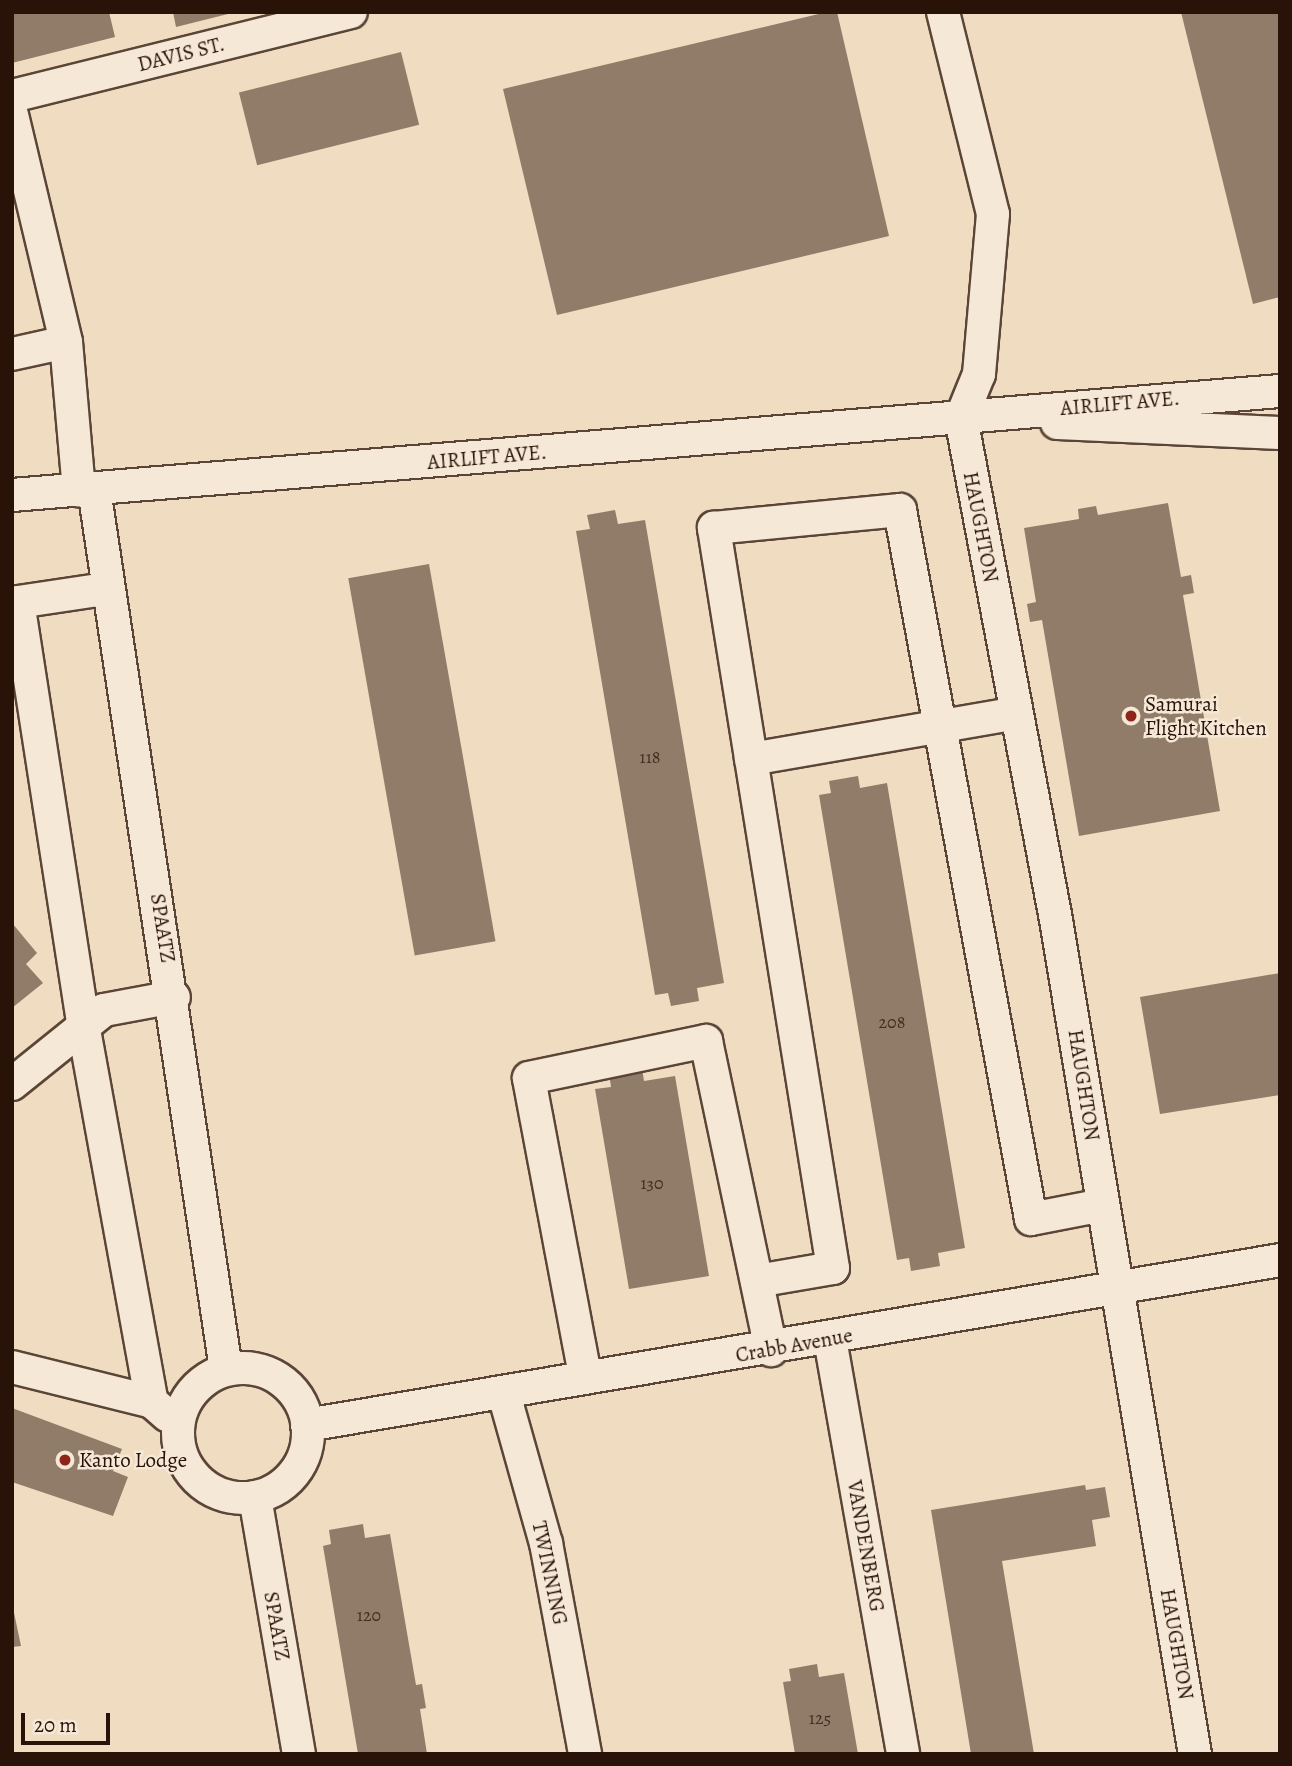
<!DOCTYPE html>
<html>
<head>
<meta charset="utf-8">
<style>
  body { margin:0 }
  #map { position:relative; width:1292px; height:1766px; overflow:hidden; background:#f0dcc0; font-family:Alegreya,serif }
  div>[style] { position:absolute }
  .building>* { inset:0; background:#907c68; transform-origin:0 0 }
  .roads { filter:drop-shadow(2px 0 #5b4537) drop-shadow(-2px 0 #5b4537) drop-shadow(0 2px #5b4537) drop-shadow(0 -2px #5b4537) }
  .minor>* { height:32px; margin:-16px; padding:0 16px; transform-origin:16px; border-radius:16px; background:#f5e8d6 }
  .minor>.ring { margin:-16px; padding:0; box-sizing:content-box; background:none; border:32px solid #f5e8d6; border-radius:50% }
  .dots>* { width:19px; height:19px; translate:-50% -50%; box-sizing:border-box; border:4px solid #f5e8d6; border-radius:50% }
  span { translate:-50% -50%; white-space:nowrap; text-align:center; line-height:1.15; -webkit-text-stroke:5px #f5e8d6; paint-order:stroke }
  .number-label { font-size:18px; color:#432d21 }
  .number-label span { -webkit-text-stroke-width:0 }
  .street-label { font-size:21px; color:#291309 }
  .poi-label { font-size:21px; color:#291309 }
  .left { translate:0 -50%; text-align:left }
  .frame { position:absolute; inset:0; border:14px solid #291309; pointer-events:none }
  .scale { position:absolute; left:21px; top:1713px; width:89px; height:32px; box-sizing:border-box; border:4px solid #291309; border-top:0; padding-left:9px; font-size:21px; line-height:24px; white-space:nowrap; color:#291309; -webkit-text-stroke:5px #f5e8d6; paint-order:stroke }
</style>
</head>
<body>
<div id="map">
  <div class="building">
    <div style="clip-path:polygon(12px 12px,109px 12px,115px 37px,12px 63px)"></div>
    <div style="clip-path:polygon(173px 12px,232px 12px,232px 13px,176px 27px)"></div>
    <div style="clip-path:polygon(827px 12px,837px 12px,889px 236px,557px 315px,503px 89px)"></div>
    <div style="clip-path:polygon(1181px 12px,1280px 12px,1280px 297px,1253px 304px)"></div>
    <div style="left:401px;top:52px;width:75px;height:167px;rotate:76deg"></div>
    <div style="clip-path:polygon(1168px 503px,1181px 577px,1191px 575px,1194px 593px,1183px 595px,1220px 811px,1079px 836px,1042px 620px,1030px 622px,1027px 604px,1036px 602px,1024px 528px,1079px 519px,1078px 509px,1096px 506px,1098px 515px)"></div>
    <div style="clip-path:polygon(615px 510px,618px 524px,645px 520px,724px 983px,697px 988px,699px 1001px,671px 1006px,668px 993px,655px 995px,576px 531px,590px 529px,587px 515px)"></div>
    <div style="left:429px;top:564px;width:383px;height:82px;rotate:80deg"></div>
    <div style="clip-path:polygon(858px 776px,860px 788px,887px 783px,965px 1248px,938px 1253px,940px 1266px,911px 1271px,909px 1258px,897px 1260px,819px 795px,831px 793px,829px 781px)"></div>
    <div style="clip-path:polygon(12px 923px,37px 953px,26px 964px,43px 983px,12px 1008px)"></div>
    <div style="clip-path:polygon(1280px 973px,1280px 1095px,1160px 1114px,1140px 997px)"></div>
    <div style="clip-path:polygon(642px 1068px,644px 1081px,675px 1076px,709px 1276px,629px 1289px,595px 1089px,611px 1087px,609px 1073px)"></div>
    <div style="clip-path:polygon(12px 1408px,122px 1449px,113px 1471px,128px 1477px,113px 1516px,12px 1482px)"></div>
    <div style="clip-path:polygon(1085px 1485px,1086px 1490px,1105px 1487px,1110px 1517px,1092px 1520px,1096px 1546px,1002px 1561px,1034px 1754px,971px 1754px,931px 1510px)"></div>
    <div style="clip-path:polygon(363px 1524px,365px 1538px,390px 1534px,416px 1685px,422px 1684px,426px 1708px,420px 1709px,427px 1754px,358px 1754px,323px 1546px,331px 1544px,329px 1530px)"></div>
    <div style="clip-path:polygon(12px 1603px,21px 1646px,12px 1647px)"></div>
    <div style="clip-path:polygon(817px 1664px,819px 1677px,844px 1673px,858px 1754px,795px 1754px,783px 1682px,791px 1681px,789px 1669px)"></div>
  </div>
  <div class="roads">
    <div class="minor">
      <div style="left:943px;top:12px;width:208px;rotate:76.1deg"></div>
      <div style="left:993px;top:214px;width:161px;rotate:95deg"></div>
      <div style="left:979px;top:374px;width:48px;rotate:112.2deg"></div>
      <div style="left:12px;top:96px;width:349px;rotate:-13.9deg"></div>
      <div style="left:12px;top:115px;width:233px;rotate:76.6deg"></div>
      <div style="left:66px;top:342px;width:149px;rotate:85deg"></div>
      <div style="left:12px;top:354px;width:55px;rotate:-12.5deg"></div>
      <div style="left:961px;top:418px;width:511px;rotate:79.28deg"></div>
      <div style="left:1056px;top:920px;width:846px;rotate:80.54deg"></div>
      <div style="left:1057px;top:423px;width:223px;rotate:2.6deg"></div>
      <div style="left:94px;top:489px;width:890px;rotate:81.47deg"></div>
      <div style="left:12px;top:495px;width:1272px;rotate:-4.69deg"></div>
      <div style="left:105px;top:589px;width:88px;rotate:171.5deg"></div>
      <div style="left:18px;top:602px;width:427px;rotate:81.2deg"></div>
      <div style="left:83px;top:1024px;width:384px;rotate:79.7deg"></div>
      <div style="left:751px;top:759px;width:269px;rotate:-9.8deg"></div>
      <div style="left:12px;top:1084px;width:118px;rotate:-38.8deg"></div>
      <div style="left:104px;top:1010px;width:71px;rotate:-10.5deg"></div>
      <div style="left:757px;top:1281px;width:77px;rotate:-9.7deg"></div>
      <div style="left:833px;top:1268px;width:750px;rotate:-99.14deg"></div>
      <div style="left:714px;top:528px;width:187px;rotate:-5.5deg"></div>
      <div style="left:900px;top:510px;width:721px;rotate:79.53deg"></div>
      <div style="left:1031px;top:1219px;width:73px;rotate:-11deg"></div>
      <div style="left:830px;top:1339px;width:421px;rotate:80deg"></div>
      <div style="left:12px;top:1367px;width:144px;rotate:14deg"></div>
      <div style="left:152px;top:1402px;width:20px;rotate:41deg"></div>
      <div class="ring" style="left:178px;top:1368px;width:98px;height:98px"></div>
      <div style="left:585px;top:1375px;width:302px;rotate:-100.7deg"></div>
      <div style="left:529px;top:1078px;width:181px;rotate:-11.8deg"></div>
      <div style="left:706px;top:1041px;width:316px;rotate:78.1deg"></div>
      <div style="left:504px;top:1394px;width:155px;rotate:74.3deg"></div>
      <div style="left:546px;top:1543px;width:215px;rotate:79.5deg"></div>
      <div style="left:307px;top:1425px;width:987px;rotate:-9.62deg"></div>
      <div style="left:255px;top:1497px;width:261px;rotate:80.3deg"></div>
    </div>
  </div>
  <div class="dots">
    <div style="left:1131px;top:716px;background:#8f2418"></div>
    <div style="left:65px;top:1460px;background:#8f2418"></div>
  </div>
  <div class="number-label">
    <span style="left:650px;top:757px">118</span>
    <span style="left:892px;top:1022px">208</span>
    <span style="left:652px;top:1183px">130</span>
    <span style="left:369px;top:1615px">120</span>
    <span style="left:820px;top:1718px">125</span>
  </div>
  <div class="street-label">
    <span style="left:181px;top:54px;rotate:-14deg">DAVIS ST.</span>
    <span style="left:1120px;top:403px;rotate:-5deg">AIRLIFT AVE.</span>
    <span style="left:487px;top:457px;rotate:-5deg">AIRLIFT AVE.</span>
    <span style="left:981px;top:527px;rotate:79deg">HAUGHTON</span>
    <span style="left:163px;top:928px;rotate:81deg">SPAATZ</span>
    <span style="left:1084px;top:1085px;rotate:81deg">HAUGHTON</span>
    <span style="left:794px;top:1345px;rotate:-10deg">Crabb Avenue</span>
    <span style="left:866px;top:1546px;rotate:80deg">VANDENBERG</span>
    <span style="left:550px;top:1573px;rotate:78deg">TWINNING</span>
    <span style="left:277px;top:1626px;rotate:80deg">SPAATZ</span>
    <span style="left:1177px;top:1644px;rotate:80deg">HAUGHTON</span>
  </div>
  <div class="poi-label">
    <span class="left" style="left:1145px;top:716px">Samurai<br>Flight Kitchen</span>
    <span class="left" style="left:79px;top:1460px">Kanto Lodge</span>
  </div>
  <div class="frame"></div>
  <div class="scale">20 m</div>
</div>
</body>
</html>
